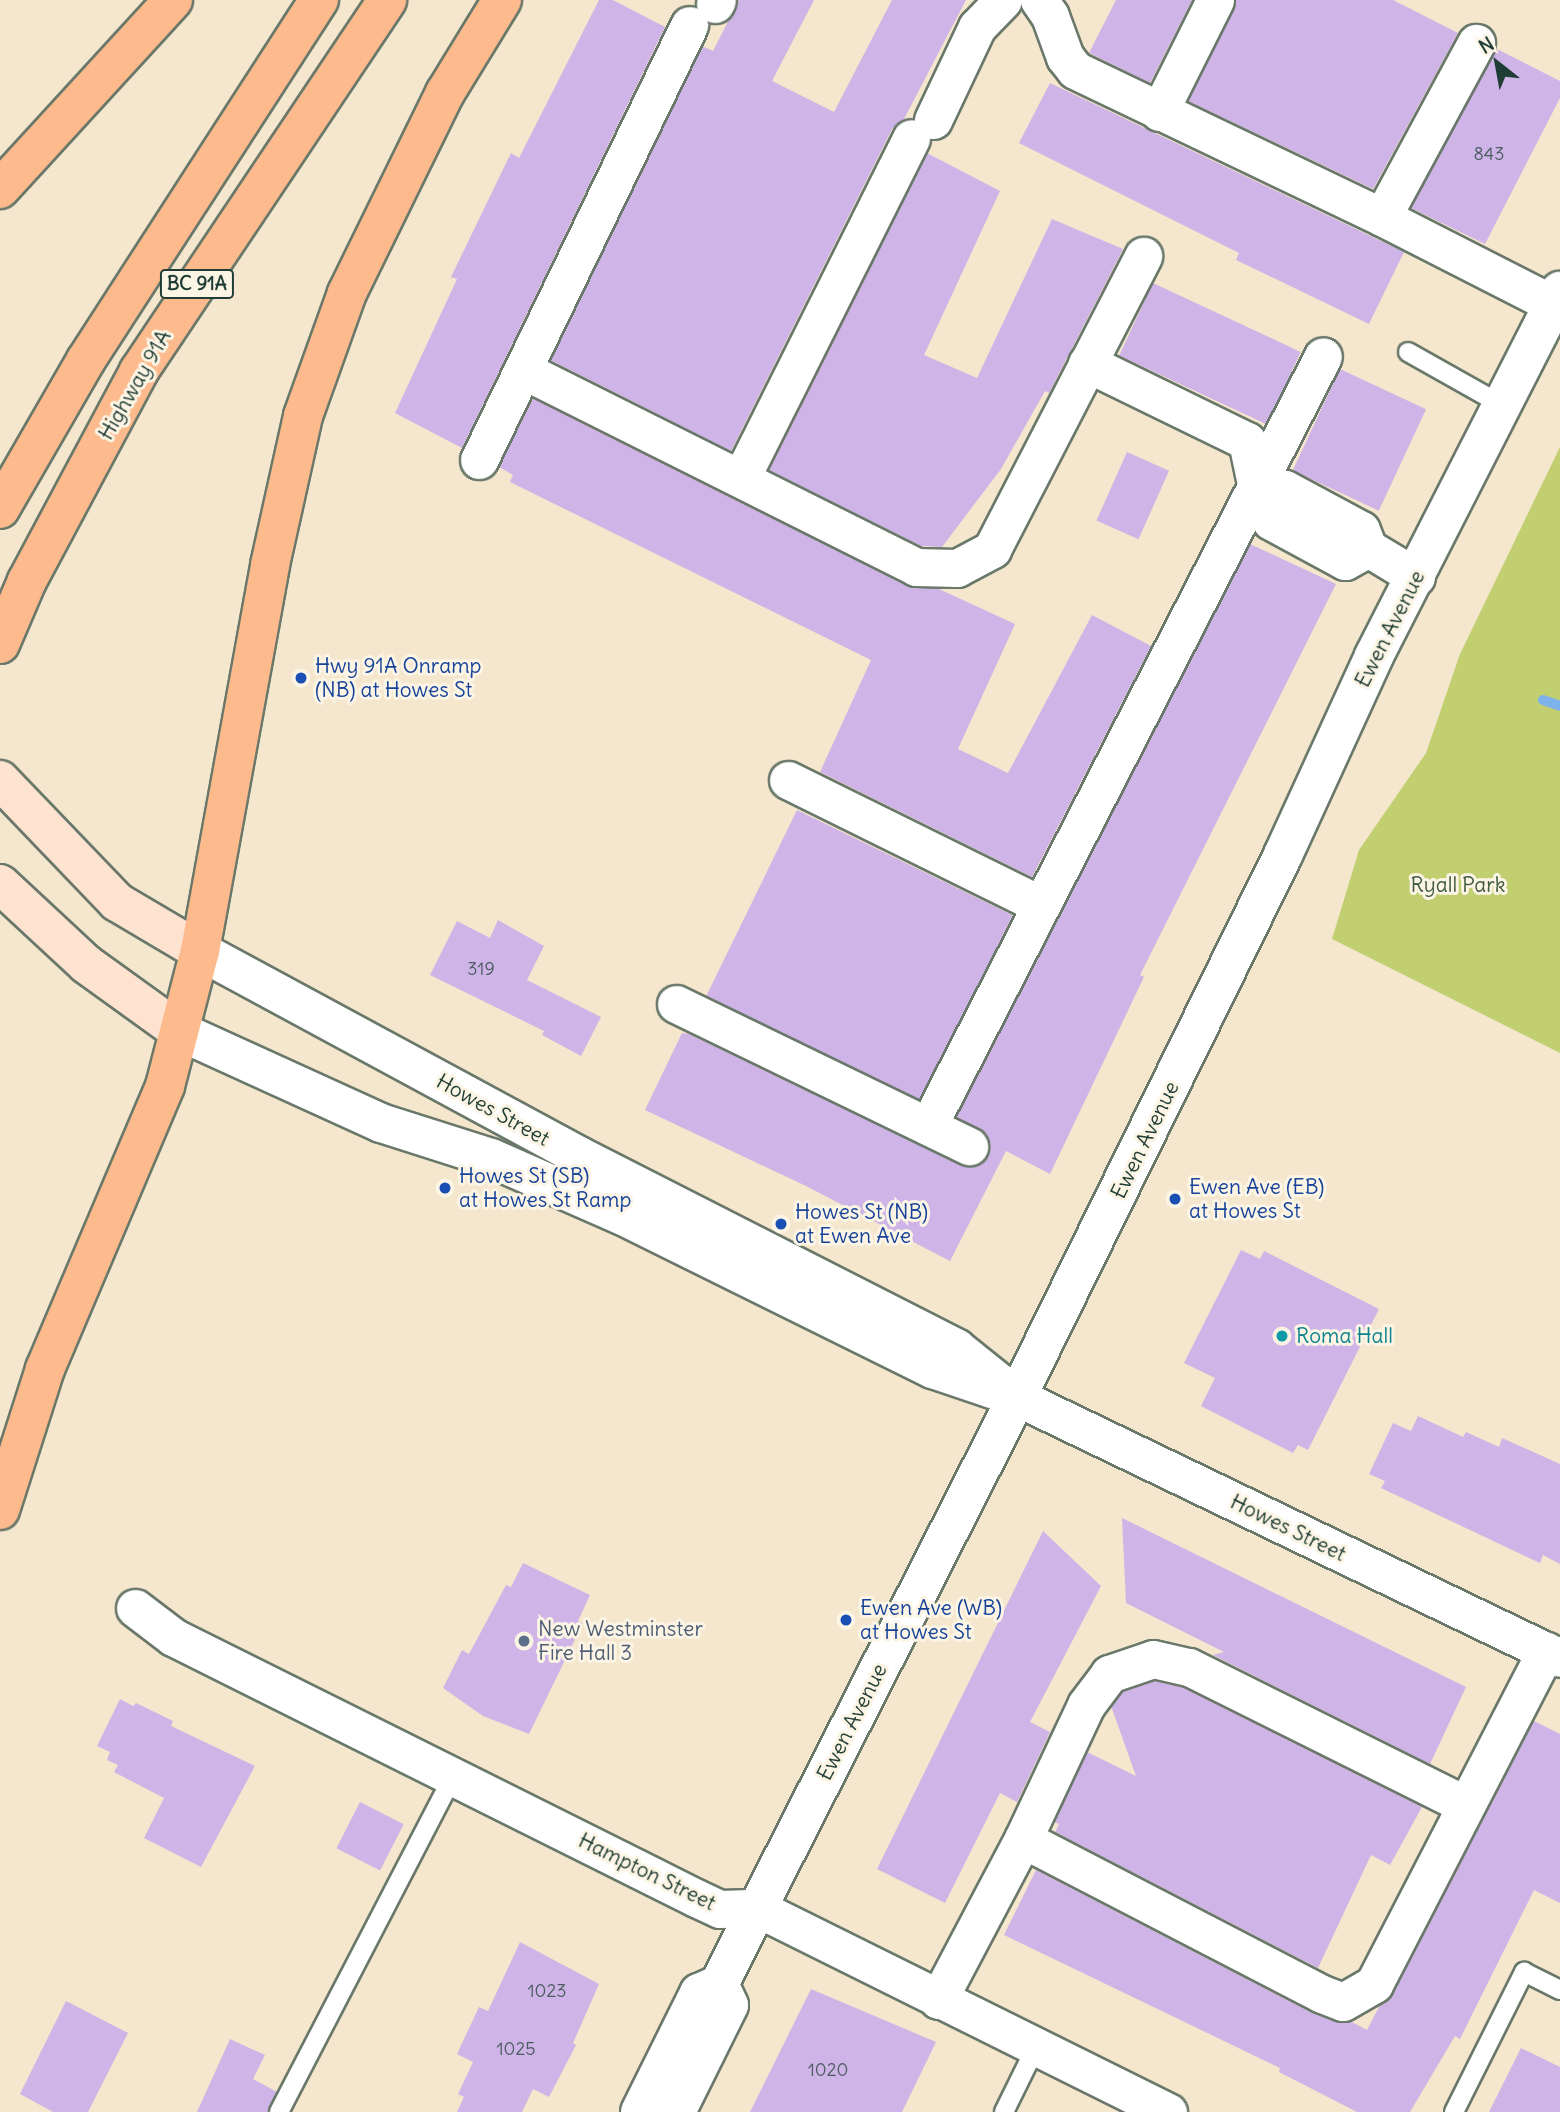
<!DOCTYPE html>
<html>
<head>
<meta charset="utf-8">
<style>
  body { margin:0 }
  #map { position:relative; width:1560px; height:2112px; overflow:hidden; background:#f4e7cd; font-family:Delius,sans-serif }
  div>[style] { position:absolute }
  .green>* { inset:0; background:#c1cf71 }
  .stream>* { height:10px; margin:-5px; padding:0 5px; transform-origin:5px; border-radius:5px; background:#7db2eb }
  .building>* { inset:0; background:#ceb4e7; transform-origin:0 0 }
  .roads { filter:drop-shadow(2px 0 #6a786a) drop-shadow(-2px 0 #6a786a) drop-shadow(0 2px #6a786a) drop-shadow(0 -2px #6a786a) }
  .service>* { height:18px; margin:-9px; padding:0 9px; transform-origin:9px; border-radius:9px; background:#fff }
  .minor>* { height:37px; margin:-18.5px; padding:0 18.5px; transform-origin:18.5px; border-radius:18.5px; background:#fff }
  .tertiary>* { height:38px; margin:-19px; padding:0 19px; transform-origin:19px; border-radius:19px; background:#fff }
  .secondary>* { height:38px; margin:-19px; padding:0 19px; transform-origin:19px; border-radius:19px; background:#fee3d1 }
  .motorway>* { height:38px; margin:-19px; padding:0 19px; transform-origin:19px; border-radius:19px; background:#fcba8d }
  .dots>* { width:19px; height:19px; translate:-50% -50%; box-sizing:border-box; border:4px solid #fcf5e5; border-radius:50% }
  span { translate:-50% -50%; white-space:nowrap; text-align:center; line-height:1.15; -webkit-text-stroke:6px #fcf5e5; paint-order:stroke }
  .number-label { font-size:18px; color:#4b5b61 }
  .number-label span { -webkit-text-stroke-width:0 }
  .shield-label span { padding:2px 5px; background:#fcf5e5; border:2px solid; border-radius:5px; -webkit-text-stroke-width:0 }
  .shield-label { font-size:19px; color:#1f3d34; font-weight:700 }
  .street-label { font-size:21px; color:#1f3d34 }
  .transit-label { font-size:21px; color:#164399 }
  .left { translate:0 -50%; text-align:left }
  .park-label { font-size:21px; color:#3f5a40 }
  .culture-label { font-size:21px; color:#0d838f }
  .service-label { font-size:21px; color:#4e5e75 }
  .north { position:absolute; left:1462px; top:28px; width:70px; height:70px; -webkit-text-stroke:5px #fcf5e5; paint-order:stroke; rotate:329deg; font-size:19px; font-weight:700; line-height:28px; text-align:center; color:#1f3d34 }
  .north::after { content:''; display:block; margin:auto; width:24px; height:32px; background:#1f3d34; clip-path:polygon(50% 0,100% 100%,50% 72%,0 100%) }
</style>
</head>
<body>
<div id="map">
  <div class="green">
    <div style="clip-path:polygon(1560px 447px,1560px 1053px,1332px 939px,1359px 850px,1426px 753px,1460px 654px)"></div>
  </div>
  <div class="stream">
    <div style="left:1543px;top:700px;width:18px;rotate:19deg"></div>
  </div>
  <div class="building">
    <div style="clip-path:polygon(599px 0,613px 0,665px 27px,462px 448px,395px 413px,457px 279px,451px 277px,511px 153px,519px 158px)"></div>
    <div style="clip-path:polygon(739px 0,814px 0,772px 81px,834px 112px,892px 0,966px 0,904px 119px,892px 129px,731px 451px,550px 360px,702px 46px,713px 51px)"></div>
    <div style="clip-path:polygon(1116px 0,1192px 0,1150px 83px,1089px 53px)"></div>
    <div style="clip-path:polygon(1236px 0,1393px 0,1458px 33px,1373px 189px,1188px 101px)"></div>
    <div style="clip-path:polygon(1499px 50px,1560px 81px,1560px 98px,1485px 244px,1411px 208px,1495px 52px)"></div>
    <div style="clip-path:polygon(1050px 83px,1404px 252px,1369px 324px,1236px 260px,1239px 253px,1019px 143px)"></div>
    <div style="clip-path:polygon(927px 153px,1000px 191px,924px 355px,977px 378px,1052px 219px,1123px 249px,1049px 393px,1045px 391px,1001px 469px,942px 547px,921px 546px,769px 470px)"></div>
    <div style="left:1153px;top:283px;width:163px;height:80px;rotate:25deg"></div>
    <div style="left:1340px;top:369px;width:95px;height:112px;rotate:25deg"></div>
    <div style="clip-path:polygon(532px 398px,907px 586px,939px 589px,1015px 624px,958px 749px,1008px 773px,1092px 615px,1151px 646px,1032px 877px,820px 772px,871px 660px,510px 482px,513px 475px,499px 467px)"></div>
    <div style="left:1127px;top:452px;width:46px;height:75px;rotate:24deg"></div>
    <div style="clip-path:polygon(1250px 544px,1336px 584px,1140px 975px,1144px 977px,1050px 1174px,1006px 1151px,950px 1261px,806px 1186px,645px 1110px,682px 1033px,689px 1034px,960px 1165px,971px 1167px,981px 1163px,988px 1155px,990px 1145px,987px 1135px,956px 1117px)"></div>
    <div style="left:797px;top:810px;width:240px;height:207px;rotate:26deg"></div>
    <div style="clip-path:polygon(498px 920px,544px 946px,527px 980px,601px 1017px,581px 1056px,542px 1035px,544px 1031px,430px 975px,457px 921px,490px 938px)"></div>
    <div style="clip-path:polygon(1241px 1250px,1260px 1259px,1264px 1251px,1379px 1309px,1308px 1450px,1298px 1445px,1293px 1453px,1201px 1406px,1215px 1378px,1184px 1363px)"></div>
    <div style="clip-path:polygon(1418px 1416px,1463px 1437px,1466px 1432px,1499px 1447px,1502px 1438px,1560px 1464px,1560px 1564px,1543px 1555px,1540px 1563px,1381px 1488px,1385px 1481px,1369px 1474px,1393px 1423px,1411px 1431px)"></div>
    <div style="clip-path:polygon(1122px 1518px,1466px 1687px,1430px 1764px,1213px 1655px,1224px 1652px,1126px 1603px)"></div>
    <div style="clip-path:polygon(1043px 1531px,1101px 1586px,1030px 1722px,1050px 1732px,1017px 1802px,1000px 1793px,945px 1903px,877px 1869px)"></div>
    <div style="clip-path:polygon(523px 1563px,590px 1595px,578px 1621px,583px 1623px,529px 1734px,483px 1716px,443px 1688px,462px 1650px,469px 1654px,506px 1585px,511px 1587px)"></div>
    <div style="clip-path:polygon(1154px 1681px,1182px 1687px,1422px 1807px,1390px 1865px,1371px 1855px,1318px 1968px,1055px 1832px,1059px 1824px,1054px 1822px,1087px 1752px,1136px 1776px,1111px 1706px,1122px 1692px)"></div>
    <div style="clip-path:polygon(120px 1699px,133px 1706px,136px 1703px,173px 1721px,171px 1726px,255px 1766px,201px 1867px,144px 1838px,164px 1798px,114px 1772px,118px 1765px,107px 1760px,110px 1752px,97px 1746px)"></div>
    <div style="clip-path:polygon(1534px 1721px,1560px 1734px,1560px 1903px,1534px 1890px,1460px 2039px,1455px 2036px,1410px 2112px,1357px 2112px,1279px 2072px,1280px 2068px,1004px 1935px,1036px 1870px,1312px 2013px,1336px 2022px,1350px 2021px,1367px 2030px,1380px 2005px,1393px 1994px)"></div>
    <div style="left:360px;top:1802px;width:49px;height:52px;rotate:27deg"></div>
    <div style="clip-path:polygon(520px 1942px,599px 1984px,573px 2043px,576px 2045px,549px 2097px,533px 2089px,522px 2112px,457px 2112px,464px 2097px,458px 2094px,473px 2062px,457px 2054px,479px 2007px,488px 2011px)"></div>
    <div style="clip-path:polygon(811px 1989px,936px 2042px,902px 2112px,750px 2112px)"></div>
    <div style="clip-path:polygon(66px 2001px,128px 2033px,88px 2112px,53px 2112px,20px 2094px)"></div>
    <div style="clip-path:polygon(230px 2039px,265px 2055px,253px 2079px,277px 2092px,268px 2112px,197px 2112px)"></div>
    <div style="clip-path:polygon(1521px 2048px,1560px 2067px,1560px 2112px,1489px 2112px)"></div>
  </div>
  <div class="roads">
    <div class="service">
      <div style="left:1408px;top:352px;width:108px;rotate:29.4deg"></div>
      <div style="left:279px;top:2112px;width:377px;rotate:-62.6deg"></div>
      <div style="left:1004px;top:2112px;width:72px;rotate:-63.8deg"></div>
      <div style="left:1454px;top:2112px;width:157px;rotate:-63.4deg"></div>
      <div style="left:1524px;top:1972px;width:40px;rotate:26.6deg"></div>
    </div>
    <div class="minor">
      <div style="left:1039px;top:0;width:19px;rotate:55deg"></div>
      <div style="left:1050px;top:16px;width:44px;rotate:69.9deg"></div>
      <div style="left:1065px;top:57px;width:16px;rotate:52deg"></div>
      <div style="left:1075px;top:70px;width:340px;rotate:25.6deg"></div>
      <div style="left:1382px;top:217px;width:192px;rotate:27deg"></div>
      <div style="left:715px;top:4px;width:4px;rotate:-63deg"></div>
      <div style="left:1159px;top:112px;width:125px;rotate:-63.4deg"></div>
      <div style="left:933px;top:120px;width:103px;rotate:-64.7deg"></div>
      <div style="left:977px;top:27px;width:37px;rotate:-46deg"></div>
      <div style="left:1382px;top:217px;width:198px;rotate:-61.6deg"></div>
      <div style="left:1087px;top:363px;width:178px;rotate:26deg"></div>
      <div style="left:1247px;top:441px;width:49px;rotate:78.2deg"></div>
      <div style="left:1257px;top:489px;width:35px;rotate:66deg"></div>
      <div style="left:1271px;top:521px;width:84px;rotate:28.4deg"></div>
      <div style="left:1345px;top:561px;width:26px;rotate:-29deg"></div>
      <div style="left:523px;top:370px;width:440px;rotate:26.6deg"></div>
      <div style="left:916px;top:567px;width:41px;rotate:1.4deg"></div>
      <div style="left:957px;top:568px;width:40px;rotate:-28deg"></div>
      <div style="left:992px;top:549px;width:330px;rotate:-62.7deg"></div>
      <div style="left:479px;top:460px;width:483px;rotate:-64.2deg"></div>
      <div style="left:741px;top:478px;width:380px;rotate:-63.4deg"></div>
      <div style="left:1261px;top:500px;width:26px;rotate:-25deg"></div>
      <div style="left:1285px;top:489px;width:86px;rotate:28.3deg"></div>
      <div style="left:1361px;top:530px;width:19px;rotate:69deg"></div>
      <div style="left:1368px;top:548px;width:56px;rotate:31.1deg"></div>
      <div style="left:788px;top:780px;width:282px;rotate:26.3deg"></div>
      <div style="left:676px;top:1004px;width:326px;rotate:25.9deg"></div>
      <div style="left:928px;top:1126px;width:865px;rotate:-62.84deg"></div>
      <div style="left:1017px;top:1397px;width:602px;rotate:25.67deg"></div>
      <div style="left:135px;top:1608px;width:48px;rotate:37.3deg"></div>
      <div style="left:173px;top:1637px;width:585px;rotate:26.52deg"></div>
      <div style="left:696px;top:1898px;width:26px;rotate:25deg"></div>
      <div style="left:720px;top:1909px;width:37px;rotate:-2deg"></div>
      <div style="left:757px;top:1908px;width:459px;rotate:26.4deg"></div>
      <div style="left:1023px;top:1839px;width:148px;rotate:-64.8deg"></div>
      <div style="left:1086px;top:1705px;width:39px;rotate:-53deg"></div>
      <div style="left:1109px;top:1674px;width:46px;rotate:-18.8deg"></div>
      <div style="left:1153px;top:1659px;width:37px;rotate:13deg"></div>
      <div style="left:1189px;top:1667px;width:307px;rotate:26.5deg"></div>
      <div style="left:938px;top:2000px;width:182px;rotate:-62.2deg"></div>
      <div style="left:1023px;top:1839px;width:337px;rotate:27.4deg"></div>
      <div style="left:1322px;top:1994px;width:22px;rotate:21deg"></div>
      <div style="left:1343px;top:2002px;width:36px;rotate:-30deg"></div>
      <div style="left:1374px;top:1984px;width:375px;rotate:-62.7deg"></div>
    </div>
    <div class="tertiary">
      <div style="left:200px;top:951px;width:431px;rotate:28.4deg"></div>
      <div style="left:579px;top:1156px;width:424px;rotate:27deg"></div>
      <div style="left:957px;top:1349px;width:77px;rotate:38.7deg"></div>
      <div style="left:179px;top:1031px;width:222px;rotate:24.5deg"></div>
      <div style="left:381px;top:1123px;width:115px;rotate:17.7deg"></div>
      <div style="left:491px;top:1158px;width:142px;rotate:23.7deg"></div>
      <div style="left:621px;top:1215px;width:348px;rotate:26.3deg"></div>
      <div style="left:933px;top:1369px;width:65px;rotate:18.7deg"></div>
      <div style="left:640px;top:2112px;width:133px;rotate:-63.6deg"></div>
      <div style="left:699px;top:1993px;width:22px;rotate:-24deg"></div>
      <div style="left:719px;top:1984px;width:658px;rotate:-63.08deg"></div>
      <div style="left:1017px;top:1397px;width:604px;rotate:-63.86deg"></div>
      <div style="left:1283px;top:855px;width:219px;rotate:-65.4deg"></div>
      <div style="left:1374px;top:656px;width:410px;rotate:-63deg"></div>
      <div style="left:676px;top:2112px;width:119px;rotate:-63.6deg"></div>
      <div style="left:729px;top:2005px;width:23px;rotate:-115deg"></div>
    </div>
    <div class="secondary">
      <div style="left:0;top:780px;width:169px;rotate:46.2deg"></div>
      <div style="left:117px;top:902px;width:96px;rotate:30.6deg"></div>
      <div style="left:0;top:884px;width:117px;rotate:42.9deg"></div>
      <div style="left:86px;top:964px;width:115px;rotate:35.8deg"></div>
    </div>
    <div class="motorway">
      <div style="left:0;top:189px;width:256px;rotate:-47.5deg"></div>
      <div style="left:0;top:509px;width:172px;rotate:-60deg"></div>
      <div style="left:86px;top:360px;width:429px;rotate:-57.1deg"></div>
      <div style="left:0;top:644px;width:69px;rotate:-66.8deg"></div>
      <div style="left:27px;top:581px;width:238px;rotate:-61.9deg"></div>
      <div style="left:139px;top:371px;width:446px;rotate:-56.2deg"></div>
      <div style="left:0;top:1510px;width:148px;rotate:-72.3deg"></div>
      <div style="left:45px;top:1369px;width:307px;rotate:-67deg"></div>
      <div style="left:165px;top:1086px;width:139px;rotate:-75.5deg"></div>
      <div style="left:200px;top:951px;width:392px;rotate:-79.7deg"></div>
      <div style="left:270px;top:565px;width:153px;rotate:-77.5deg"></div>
      <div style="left:303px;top:416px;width:131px;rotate:-70.3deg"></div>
      <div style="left:347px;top:293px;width:223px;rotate:-63.9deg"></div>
      <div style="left:445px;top:93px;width:109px;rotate:-58.5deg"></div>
    </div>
  </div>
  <div class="dots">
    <div style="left:301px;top:678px;background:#1a4fb4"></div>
    <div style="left:445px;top:1188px;background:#1a4fb4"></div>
    <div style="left:1175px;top:1199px;background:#1a4fb4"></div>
    <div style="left:781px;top:1224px;background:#1a4fb4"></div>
    <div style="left:1282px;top:1336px;background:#0f9aa8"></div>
    <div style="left:846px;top:1620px;background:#1a4fb4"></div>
    <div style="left:524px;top:1641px;background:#5c6f8a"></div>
  </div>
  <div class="number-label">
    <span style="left:1489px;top:154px">843</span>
    <span style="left:481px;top:969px">319</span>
    <span style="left:547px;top:1991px">1023</span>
    <span style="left:516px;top:2049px">1025</span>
    <span style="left:828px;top:2070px">1020</span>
  </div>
  <div class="shield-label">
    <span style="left:197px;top:284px">BC 91A</span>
  </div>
  <div class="street-label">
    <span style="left:135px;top:385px;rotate:-60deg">Highway 91A</span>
    <span style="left:1390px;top:629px;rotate:-63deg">Ewen Avenue</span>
    <span style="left:493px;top:1110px;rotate:29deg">Howes Street</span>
    <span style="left:1145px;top:1140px;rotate:-64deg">Ewen Avenue</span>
    <span style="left:1288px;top:1528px;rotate:26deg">Howes Street</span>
    <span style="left:852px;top:1722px;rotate:-63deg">Ewen Avenue</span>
    <span style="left:647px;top:1872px;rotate:26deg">Hampton Street</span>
  </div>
  <div class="transit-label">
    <span class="left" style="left:315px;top:678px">Hwy 91A Onramp<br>(NB) at Howes St</span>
    <span class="left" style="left:459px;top:1188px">Howes St (SB)<br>at Howes St Ramp</span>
    <span class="left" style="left:1189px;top:1199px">Ewen Ave (EB)<br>at Howes St</span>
    <span class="left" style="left:795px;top:1224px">Howes St (NB)<br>at Ewen Ave</span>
    <span class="left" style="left:860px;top:1620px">Ewen Ave (WB)<br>at Howes St</span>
  </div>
  <div class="park-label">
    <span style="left:1458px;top:885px">Ryall Park</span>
  </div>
  <div class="culture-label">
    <span class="left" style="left:1296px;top:1336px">Roma Hall</span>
  </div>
  <div class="service-label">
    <span class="left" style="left:538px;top:1641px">New Westminster<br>Fire Hall 3</span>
  </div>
  <div class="north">N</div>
</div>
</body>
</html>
